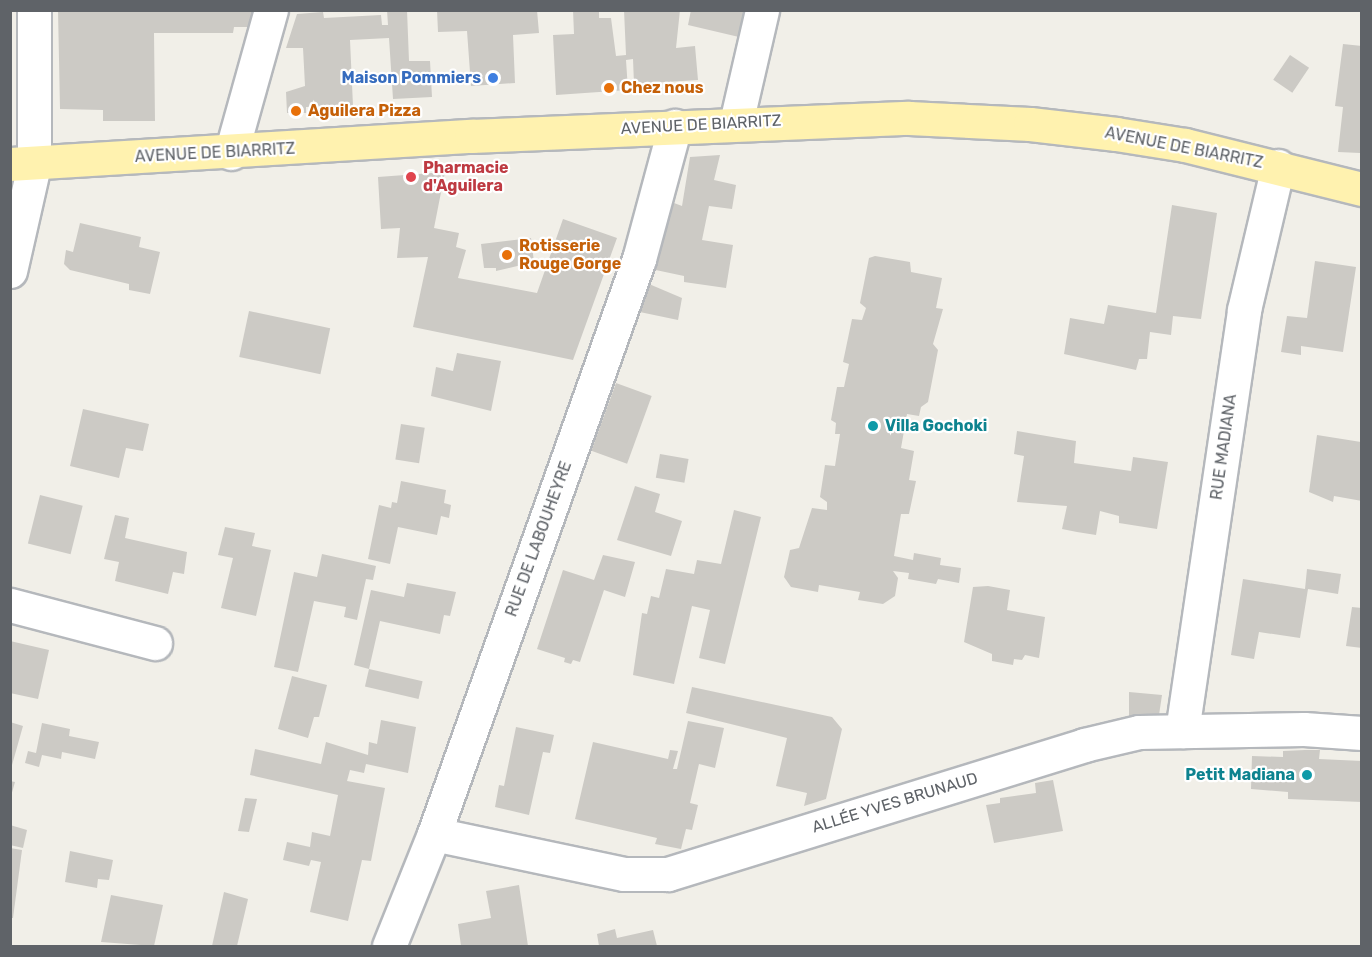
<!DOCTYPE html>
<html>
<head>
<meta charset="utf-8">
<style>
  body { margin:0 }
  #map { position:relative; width:1372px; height:957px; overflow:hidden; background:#f1efe8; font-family:Rubik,sans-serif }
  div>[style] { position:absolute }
  .building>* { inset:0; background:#cccac5; transform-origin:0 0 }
  .roads { filter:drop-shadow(2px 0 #b5b8bc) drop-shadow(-2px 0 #b5b8bc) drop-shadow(0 2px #b5b8bc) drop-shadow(0 -2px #b5b8bc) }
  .minor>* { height:33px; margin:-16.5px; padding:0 16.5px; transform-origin:16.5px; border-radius:16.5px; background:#fff }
  .major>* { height:33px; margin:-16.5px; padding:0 16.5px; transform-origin:16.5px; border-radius:16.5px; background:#fff2af }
  .dots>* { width:16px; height:16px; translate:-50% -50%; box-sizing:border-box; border:3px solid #fff; border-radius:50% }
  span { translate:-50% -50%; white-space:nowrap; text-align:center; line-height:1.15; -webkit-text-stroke:4.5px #fff; paint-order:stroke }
  .shop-label { font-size:16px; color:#366cbe; font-weight:700 }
  .right { translate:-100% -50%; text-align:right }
  .food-label { font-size:16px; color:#c56008; font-weight:700 }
  .left { translate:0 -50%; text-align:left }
  .street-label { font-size:16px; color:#5f6368 }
  .health-label { font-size:16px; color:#be3a42; font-weight:700 }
  .culture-label { font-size:16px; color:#0d838f; font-weight:700 }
  .frame { position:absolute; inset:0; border:12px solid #5f6368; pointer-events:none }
</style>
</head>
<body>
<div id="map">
  <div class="building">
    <div style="clip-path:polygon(58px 10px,256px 10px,251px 27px,234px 27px,233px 33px,154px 33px,155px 121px,103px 121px,103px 110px,60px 109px)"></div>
    <div style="clip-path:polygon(387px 10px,407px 10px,409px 61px,430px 61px,432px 97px,393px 99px,389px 38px,350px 40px,353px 106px,306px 107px,306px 113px,287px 113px,286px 92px,305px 86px,303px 48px,286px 48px,297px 14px,323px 12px,324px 18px,381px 15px,382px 25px,388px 25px)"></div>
    <div style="clip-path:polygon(437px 10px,537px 10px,539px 33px,513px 35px,515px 83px,471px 86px,467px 31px,438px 32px)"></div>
    <div style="clip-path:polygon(573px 10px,599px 10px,599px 18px,611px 18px,616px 56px,626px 55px,624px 10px,680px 10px,676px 48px,695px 46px,698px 80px,634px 84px,633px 59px,626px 60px,628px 90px,556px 95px,553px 35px,574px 34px)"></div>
    <div style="clip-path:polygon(691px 10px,745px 10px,739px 37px,688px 25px)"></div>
    <div style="clip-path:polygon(1343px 44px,1362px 46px,1360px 153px,1338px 152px,1343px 107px,1335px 106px)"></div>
    <div style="left:1290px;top:55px;width:23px;height:30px;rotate:34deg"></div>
    <div style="clip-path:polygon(720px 155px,714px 180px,736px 185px,732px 209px,709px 206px,702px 240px,733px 245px,726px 288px,684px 282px,684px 276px,651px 269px,674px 203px,682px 206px,690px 157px)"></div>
    <div style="clip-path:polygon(445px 172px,434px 228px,459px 233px,456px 247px,466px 250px,458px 278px,537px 293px,563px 219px,617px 238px,573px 360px,413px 327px,428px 257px,397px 258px,400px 228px,381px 229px,378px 177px)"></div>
    <div style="clip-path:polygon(1172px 205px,1217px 213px,1201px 319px,1173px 316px,1171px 335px,1150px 332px,1147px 359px,1139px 359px,1136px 370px,1064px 354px,1070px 318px,1104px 324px,1108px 305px,1156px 313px)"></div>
    <div style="clip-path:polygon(80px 223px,141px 237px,139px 247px,160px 252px,150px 294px,129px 290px,129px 284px,70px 270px,64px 264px,66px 250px,73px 252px)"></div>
    <div style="clip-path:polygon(531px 238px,534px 262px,496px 271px,496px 268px,484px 268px,481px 244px)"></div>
    <div style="clip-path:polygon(875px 256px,910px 262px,911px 272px,942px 278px,936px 308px,943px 309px,933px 344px,938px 350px,928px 402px,921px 407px,919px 416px,907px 414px,901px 448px,914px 451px,909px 480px,916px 481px,909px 514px,901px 514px,894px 556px,913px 560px,914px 553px,941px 558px,940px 565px,961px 568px,959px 583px,938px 579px,936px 584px,908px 579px,909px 573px,893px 571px,898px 578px,895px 596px,883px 604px,858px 600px,860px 592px,819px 585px,818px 592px,791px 587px,784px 577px,790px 550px,799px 548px,812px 508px,827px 510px,827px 502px,820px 497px,825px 465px,835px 466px,840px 434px,835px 434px,836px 423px,831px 420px,837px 387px,844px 387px,849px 364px,843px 362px,852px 319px,862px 320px,866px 308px,860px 303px,869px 258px)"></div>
    <div style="clip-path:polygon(1315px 261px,1356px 267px,1343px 352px,1301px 346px,1301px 355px,1281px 352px,1287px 316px,1307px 318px)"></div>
    <div style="clip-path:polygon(649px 284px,682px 298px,678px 320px,635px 311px,644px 286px)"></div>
    <div style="left:249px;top:311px;width:83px;height:47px;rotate:12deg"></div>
    <div style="clip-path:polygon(457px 353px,501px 361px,491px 411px,431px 396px,436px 367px,453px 371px)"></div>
    <div style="left:616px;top:383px;width:38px;height:72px;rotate:20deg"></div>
    <div style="clip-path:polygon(83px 409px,149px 424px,143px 451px,126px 448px,119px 478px,70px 466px)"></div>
    <div style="left:401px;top:424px;width:24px;height:36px;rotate:9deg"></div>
    <div style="clip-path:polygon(1017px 431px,1076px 441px,1074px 463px,1131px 471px,1133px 457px,1168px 462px,1157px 529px,1119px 523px,1119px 516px,1100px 511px,1096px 535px,1077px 532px,1062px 529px,1067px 506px,1017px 502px,1024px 456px,1014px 454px)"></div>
    <div style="clip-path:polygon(1317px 435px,1361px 442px,1362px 501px,1334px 496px,1333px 502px,1309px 492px)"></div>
    <div style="left:660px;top:454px;width:29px;height:24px;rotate:10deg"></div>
    <div style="clip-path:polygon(401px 481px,446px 490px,444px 503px,451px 505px,449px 518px,441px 516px,437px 535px,398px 527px,390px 564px,368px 559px,379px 505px,391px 508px,392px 502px,397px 503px)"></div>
    <div style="clip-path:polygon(635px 486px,660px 494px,655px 512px,682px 521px,671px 556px,617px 540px)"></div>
    <div style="left:40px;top:495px;width:44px;height:50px;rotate:14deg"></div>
    <div style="clip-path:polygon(734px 510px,761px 517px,725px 664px,699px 658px,710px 610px,692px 606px,674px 684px,633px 675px,642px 613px,647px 614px,651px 596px,659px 598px,666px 569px,694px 574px,697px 560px,721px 564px)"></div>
    <div style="clip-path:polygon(115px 515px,129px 518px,125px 538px,187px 552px,184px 574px,173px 572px,168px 594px,115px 581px,119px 562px,104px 559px)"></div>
    <div style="clip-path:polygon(225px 527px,255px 533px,252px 546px,271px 550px,256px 616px,221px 608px,233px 558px,218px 555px)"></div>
    <div style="clip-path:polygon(322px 554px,376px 566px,373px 580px,366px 579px,357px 620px,344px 617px,346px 607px,314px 601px,298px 672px,274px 667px,294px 572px,317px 577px)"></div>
    <div style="clip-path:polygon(603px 555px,635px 562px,625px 597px,604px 590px,580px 662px,573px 660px,571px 664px,564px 662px,565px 658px,537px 649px,563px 570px,594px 580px)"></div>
    <div style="clip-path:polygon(1307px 569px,1341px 574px,1338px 594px,1308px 589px,1300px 638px,1259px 632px,1254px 659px,1231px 655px,1243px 579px,1305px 589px)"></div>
    <div style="clip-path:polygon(407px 583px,456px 592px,450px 616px,444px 615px,440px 634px,380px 621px,369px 669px,354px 665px,371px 590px,404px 597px)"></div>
    <div style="clip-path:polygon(988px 586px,1010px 590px,1007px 610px,1045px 617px,1039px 658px,1025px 655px,1022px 660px,1014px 659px,1013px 665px,992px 661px,992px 654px,964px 642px,973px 587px)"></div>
    <div style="clip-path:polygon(1352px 607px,1362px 608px,1362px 648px,1346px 646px)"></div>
    <div style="clip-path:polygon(10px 641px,49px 650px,38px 699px,10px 693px)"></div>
    <div style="left:369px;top:669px;width:55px;height:18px;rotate:13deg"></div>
    <div style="clip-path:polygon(292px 676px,327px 685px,319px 717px,314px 717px,308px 738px,278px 729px)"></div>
    <div style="clip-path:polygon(692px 687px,832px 717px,842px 729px,826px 799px,804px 806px,807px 793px,776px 786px,787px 738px,686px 713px)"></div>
    <div style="clip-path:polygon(1129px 692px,1162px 695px,1159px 715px,1129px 719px)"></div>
    <div style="clip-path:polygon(381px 720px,416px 727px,408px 773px,366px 764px,364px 773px,350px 770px,347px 781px,385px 788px,371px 861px,362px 860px,348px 921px,310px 912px,321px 862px,311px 860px,309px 866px,283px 860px,287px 842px,310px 847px,312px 832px,330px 836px,338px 795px,250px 775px,255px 749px,321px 764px,326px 742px,368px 755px,369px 742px,377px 744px)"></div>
    <div style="clip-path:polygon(688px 721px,724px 728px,715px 768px,699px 764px,690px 803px,698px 805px,692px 830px,686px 829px,681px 849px,655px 844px,657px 838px,575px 819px,593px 742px,668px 759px,670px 750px,678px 751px,673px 769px,677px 769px)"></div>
    <div style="clip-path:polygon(10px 722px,23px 726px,12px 765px,10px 764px)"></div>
    <div style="clip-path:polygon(42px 723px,70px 729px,69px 736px,99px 742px,95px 759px,62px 752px,61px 759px,42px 755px,39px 767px,25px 763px,28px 751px,36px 753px)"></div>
    <div style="clip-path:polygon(516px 727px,554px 735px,550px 753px,543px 752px,529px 815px,495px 807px,499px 785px,504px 786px)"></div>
    <div style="clip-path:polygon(1305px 750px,1320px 750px,1319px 759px,1362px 761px,1362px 802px,1288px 799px,1288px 792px,1251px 789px,1252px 756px,1283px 757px,1283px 751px)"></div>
    <div style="clip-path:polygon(1053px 780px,1063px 831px,994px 843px,986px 805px,1000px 803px,1000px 798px,1036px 793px,1035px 783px)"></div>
    <div style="clip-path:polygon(10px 781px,15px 782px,11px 796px,10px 796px)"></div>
    <div style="clip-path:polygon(245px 798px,257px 799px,249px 832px,238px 831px)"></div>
    <div style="clip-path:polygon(10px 825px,27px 830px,23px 848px,10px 845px)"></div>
    <div style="clip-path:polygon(10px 848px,22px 850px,13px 918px,10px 918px)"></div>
    <div style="clip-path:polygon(70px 851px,113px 860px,109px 880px,98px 879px,97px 888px,65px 882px)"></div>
    <div style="clip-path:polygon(519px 885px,528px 946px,461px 946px,458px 924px,491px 918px,486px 891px)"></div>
    <div style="clip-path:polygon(224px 892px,248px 899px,237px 946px,212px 946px)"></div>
    <div style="clip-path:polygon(111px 895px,163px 905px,154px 946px,101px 942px)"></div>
    <div style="clip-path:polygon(615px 929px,617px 938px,653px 930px,657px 946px,599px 946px,597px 934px)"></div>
  </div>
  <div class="roads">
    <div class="minor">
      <div style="left:736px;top:123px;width:116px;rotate:-77deg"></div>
      <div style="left:231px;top:153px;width:148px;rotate:-74.4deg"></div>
      <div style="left:10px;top:271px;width:109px;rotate:-77.2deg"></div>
      <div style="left:34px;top:165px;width:155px;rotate:-90deg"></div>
      <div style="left:10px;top:605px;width:150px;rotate:14.7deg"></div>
      <div style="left:1182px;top:731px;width:426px;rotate:-81.6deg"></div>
      <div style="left:1244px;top:310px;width:148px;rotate:-76.7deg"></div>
      <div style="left:434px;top:834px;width:194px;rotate:11.9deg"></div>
      <div style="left:624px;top:874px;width:44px"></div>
      <div style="left:668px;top:874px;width:436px;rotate:-17.2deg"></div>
      <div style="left:1084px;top:745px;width:57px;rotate:-13.3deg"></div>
      <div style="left:1139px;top:732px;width:165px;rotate:-1deg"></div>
      <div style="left:1304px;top:729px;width:58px;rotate:3.9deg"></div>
      <div style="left:389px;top:946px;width:121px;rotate:-68.1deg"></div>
      <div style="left:434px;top:834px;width:610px;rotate:-70.38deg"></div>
      <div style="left:639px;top:259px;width:138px;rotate:-74.9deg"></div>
    </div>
    <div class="major">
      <div style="left:10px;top:164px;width:462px;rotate:-3.5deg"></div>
      <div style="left:471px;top:136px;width:438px;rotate:-2.4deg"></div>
      <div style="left:909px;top:118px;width:121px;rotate:2.8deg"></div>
      <div style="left:1030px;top:124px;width:87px;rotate:6.6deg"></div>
      <div style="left:1116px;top:134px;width:70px;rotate:9.1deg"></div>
      <div style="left:1185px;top:145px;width:182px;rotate:14deg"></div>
    </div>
  </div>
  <div class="dots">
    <div style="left:493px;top:78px;background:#3f7fe0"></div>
    <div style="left:609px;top:88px;background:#e8710a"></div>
    <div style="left:296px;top:111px;background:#e8710a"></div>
    <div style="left:411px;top:177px;background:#e0444e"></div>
    <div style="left:507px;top:255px;background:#e8710a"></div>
    <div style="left:873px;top:426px;background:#0f9aa8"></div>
    <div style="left:1307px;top:775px;background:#0f9aa8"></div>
  </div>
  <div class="shop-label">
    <span class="right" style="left:481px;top:78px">Maison Pommiers</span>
  </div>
  <div class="food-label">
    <span class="left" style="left:621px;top:88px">Chez nous</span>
    <span class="left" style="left:308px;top:111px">Aguilera Pizza</span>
    <span class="left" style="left:519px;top:255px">Rotisserie<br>Rouge Gorge</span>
  </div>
  <div class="street-label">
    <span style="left:701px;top:125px;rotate:-3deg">AVENUE DE BIARRITZ</span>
    <span style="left:1184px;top:148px;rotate:11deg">AVENUE DE BIARRITZ</span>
    <span style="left:215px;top:153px;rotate:-3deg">AVENUE DE BIARRITZ</span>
    <span style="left:1224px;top:447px;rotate:-82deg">RUE MADIANA</span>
    <span style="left:539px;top:539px;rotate:-70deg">RUE DE LABOUHEYRE</span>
    <span style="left:895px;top:803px;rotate:-17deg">ALLÉE YVES BRUNAUD</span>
  </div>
  <div class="health-label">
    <span class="left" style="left:423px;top:177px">Pharmacie<br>d'Aguilera</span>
  </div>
  <div class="culture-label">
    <span class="left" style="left:885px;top:426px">Villa Gochoki</span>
    <span class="right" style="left:1295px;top:775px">Petit Madiana</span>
  </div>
  <div class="frame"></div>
</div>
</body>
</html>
